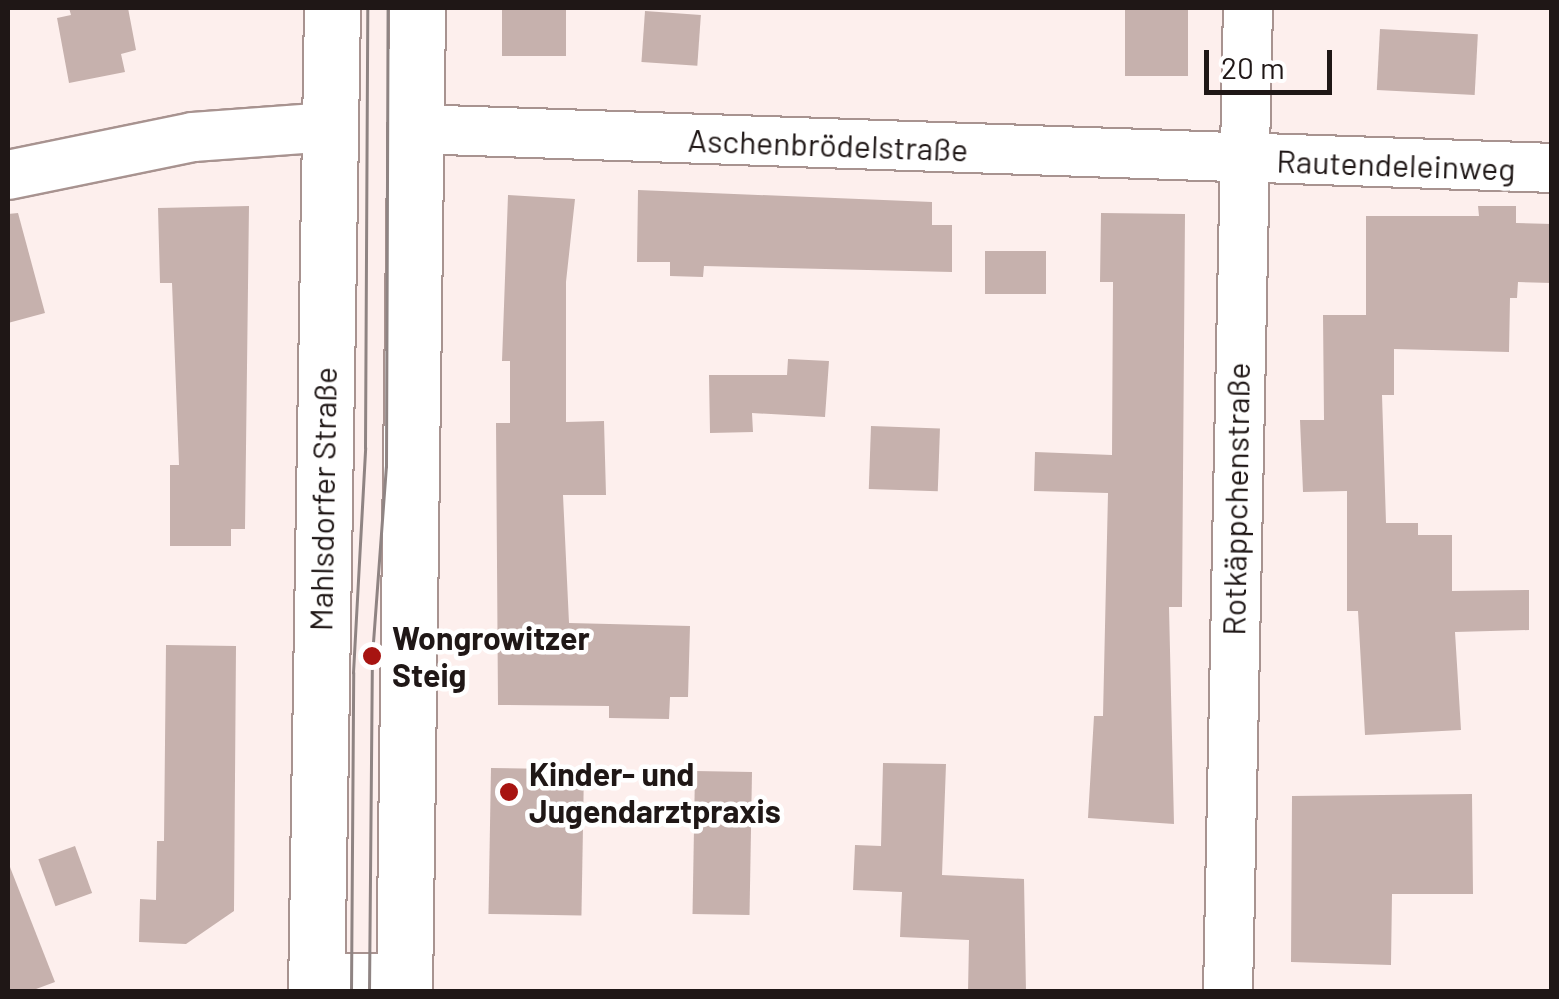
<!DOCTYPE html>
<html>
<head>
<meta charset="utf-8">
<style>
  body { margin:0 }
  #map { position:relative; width:1559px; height:999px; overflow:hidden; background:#fdefed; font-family:Barlow,sans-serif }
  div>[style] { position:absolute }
  .building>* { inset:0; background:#c6b1ad; transform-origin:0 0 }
  .roads { filter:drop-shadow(2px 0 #a89390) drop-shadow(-2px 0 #a89390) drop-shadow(0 2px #a89390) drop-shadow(0 -2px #a89390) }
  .street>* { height:48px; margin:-24px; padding:0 24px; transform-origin:24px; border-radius:24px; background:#fff }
  .secondary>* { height:55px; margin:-27.5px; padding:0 27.5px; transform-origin:27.5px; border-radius:27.5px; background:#fff }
  .tram>* { height:2.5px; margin:-1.25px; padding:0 1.25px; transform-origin:1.25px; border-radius:1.25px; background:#8f8483 }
  .dots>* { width:28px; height:28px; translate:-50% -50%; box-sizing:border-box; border:5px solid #fff; border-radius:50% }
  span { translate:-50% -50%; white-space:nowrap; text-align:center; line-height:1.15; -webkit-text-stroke:9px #fff; paint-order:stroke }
  .street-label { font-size:32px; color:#1f1716 }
  .poi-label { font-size:32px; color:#1f1716; font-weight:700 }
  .left { translate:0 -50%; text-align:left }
  .frame { position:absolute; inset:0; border:10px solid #1f1716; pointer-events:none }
  .scale { position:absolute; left:1204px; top:50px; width:128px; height:45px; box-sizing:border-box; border:5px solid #1f1716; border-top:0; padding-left:12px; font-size:30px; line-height:35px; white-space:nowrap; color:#1f1716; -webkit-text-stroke:8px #fff; paint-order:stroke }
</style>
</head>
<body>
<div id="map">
  <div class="building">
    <div style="clip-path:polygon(69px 8px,128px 8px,136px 50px,121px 54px,125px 72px,69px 83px,57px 18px,71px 15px)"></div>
    <div style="left:502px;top:8px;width:64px;height:48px"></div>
    <div style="left:1125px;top:8px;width:63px;height:68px"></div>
    <div style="left:645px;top:11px;width:56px;height:51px;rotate:4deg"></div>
    <div style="left:1380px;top:29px;width:98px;height:61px;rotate:3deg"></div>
    <div style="clip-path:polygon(638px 190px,932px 202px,932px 225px,952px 225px,952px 272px,704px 266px,703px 277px,670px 276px,670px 262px,637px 262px)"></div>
    <div style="clip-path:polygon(508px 195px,575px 199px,566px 282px,566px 422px,604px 421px,606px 495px,563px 495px,569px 623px,690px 626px,688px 697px,670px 697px,669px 719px,609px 718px,609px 706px,498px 705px,496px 423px,510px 423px,510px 361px,502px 361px)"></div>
    <div style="clip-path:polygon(249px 206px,245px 529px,231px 529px,231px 546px,170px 546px,170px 465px,179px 465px,172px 283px,160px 283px,158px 208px)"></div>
    <div style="clip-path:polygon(1478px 206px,1516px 206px,1516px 223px,1552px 224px,1552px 283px,1518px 282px,1517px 298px,1510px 298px,1509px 352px,1394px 349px,1394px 395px,1382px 395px,1386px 523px,1418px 523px,1418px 535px,1452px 535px,1452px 591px,1529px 590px,1529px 630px,1455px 632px,1461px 730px,1365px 735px,1358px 611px,1347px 611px,1347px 491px,1303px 492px,1300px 420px,1324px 420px,1323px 315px,1366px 315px,1366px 216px,1479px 216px)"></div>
    <div style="clip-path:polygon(18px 213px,45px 313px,8px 323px,8px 214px)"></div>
    <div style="clip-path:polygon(1101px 213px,1185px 214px,1182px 607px,1169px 607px,1174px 824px,1088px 818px,1094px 716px,1103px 716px,1108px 493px,1034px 491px,1035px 452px,1112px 455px,1113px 282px,1100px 282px)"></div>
    <div style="left:985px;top:251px;width:61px;height:43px"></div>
    <div style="clip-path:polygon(788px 359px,829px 361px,825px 417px,752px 413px,753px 432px,710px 433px,709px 375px,787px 375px)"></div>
    <div style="left:871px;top:426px;width:69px;height:63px;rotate:2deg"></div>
    <div style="clip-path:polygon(166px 645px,236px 646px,234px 911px,186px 944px,139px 942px,140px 899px,156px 900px,157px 841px,164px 841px)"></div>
    <div style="clip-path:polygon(883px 763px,946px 764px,942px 875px,1024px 879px,1026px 992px,968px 992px,969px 940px,900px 937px,902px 892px,853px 890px,855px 845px,881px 846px)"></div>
    <div style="left:491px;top:768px;width:93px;height:146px;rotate:1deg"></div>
    <div style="left:752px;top:772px;width:143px;height:57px;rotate:91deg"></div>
    <div style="clip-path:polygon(1472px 794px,1473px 894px,1392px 894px,1391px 965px,1291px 962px,1292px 796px)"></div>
    <div style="left:75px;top:846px;width:50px;height:39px;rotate:70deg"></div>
    <div style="clip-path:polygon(8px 862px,55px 982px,28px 992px,8px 992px)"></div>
  </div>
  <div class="roads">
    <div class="street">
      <div style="left:414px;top:129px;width:1139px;rotate:1.96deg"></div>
      <div style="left:8px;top:175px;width:189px;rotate:-11.6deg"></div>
      <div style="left:193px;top:137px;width:137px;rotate:-4.2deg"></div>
      <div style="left:1228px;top:992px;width:984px;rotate:-88.84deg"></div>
    </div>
    <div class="secondary">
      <div style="left:316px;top:981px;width:88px"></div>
      <div style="left:316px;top:992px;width:984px;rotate:-89.07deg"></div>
      <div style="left:404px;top:992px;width:984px;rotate:-89.24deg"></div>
    </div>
  </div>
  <div class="tram">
    <div style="left:351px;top:992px;width:319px;rotate:-89.6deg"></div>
    <div style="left:353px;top:673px;width:225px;rotate:-86.9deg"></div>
    <div style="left:365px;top:448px;width:440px;rotate:-89.7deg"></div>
    <div style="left:369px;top:992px;width:336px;rotate:-89.5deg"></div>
    <div style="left:372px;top:656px;width:190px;rotate:-85.8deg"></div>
    <div style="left:386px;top:467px;width:459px;rotate:-89.8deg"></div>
  </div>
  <div class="dots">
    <div style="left:372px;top:656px;background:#a71411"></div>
    <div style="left:509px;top:792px;background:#a71411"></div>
  </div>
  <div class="street-label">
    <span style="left:828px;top:144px;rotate:2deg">Aschenbrödelstraße</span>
    <span style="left:1396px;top:164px;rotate:2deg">Rautendeleinweg</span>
    <span style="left:322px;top:499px;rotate:-89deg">Mahlsdorfer Straße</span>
    <span style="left:1235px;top:499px;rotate:-89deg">Rotkäppchenstraße</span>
  </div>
  <div class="poi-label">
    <span class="left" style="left:392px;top:656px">Wongrowitzer<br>Steig</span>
    <span class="left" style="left:529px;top:792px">Kinder- und<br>Jugendarztpraxis</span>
  </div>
  <div class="frame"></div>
  <div class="scale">20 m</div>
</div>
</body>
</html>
